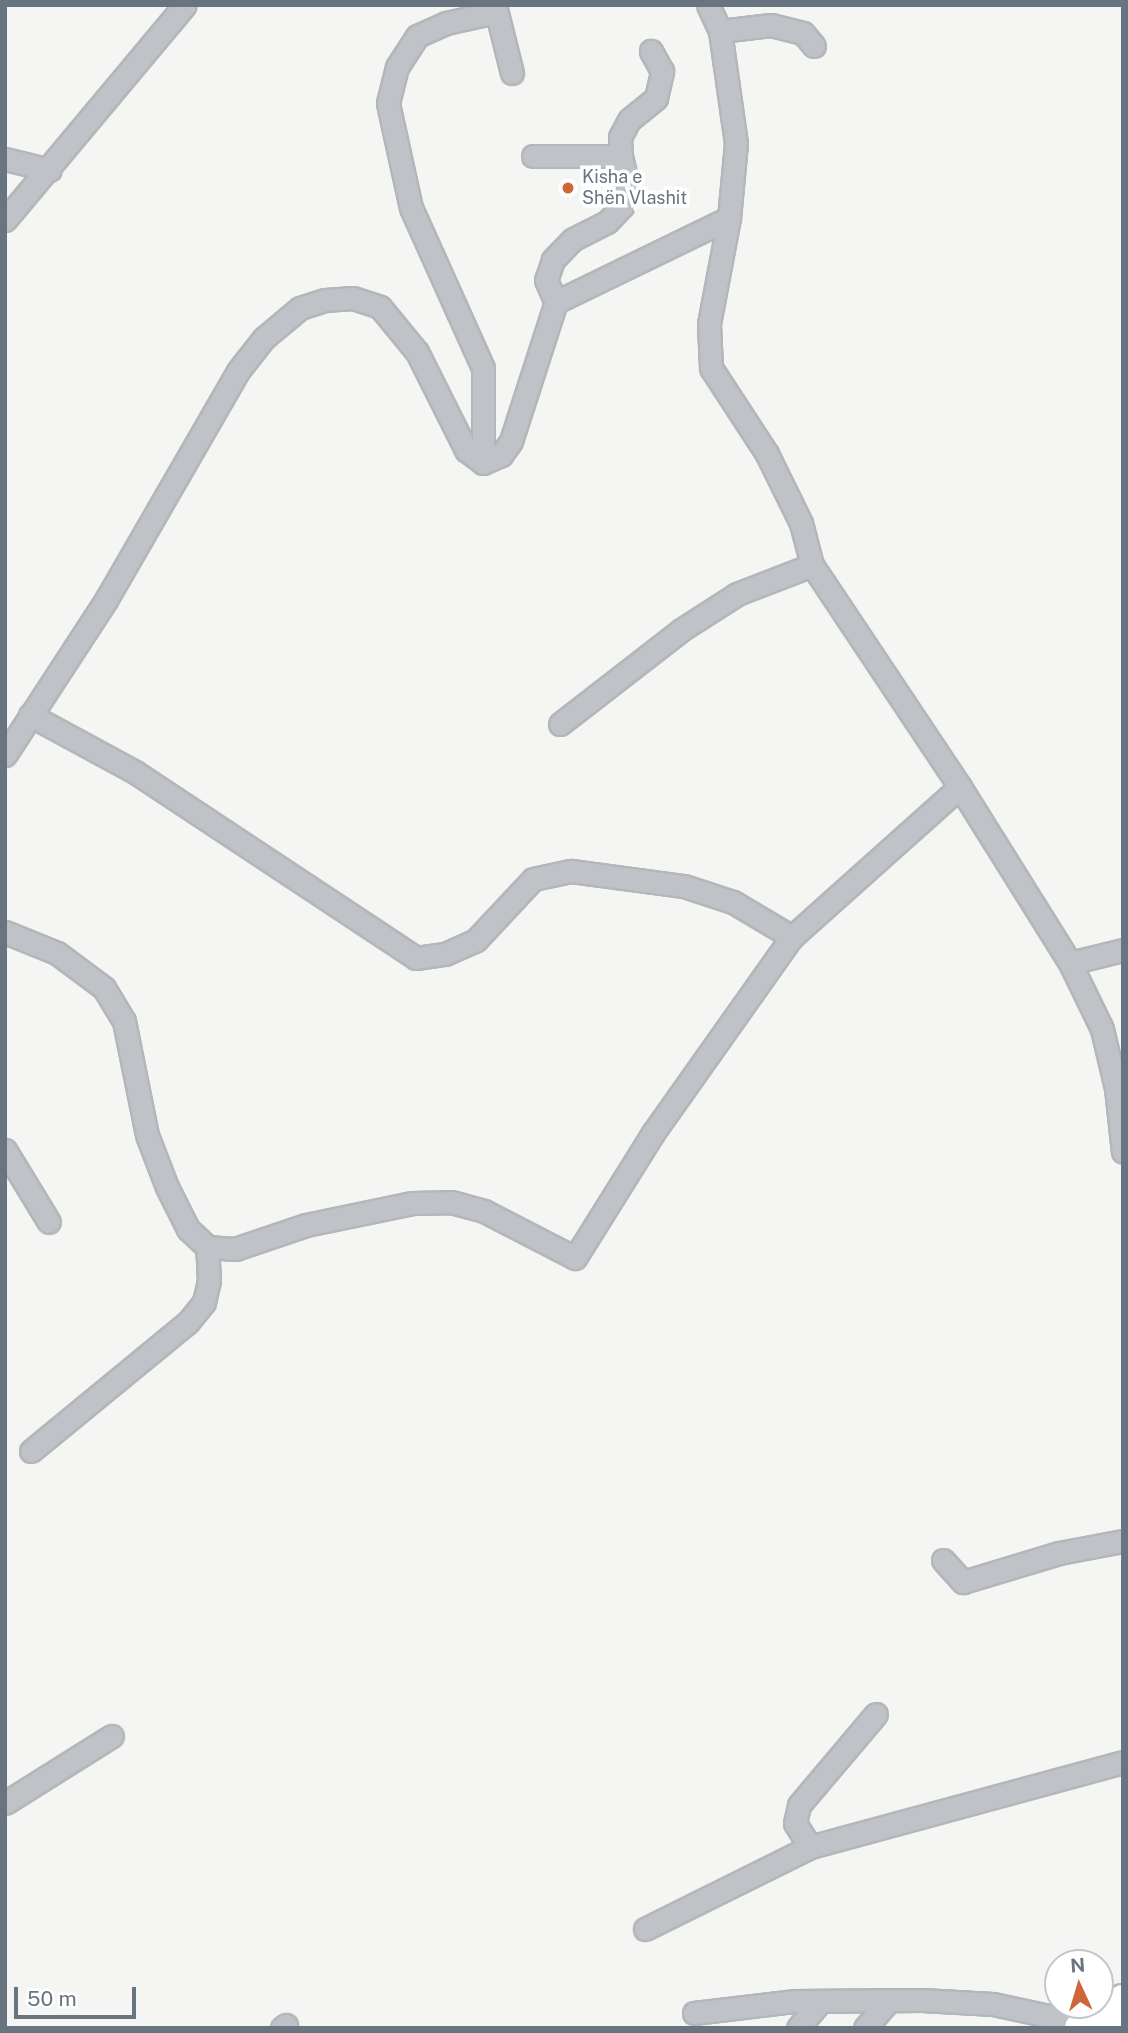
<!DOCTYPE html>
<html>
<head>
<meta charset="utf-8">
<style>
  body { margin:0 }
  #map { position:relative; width:1128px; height:2033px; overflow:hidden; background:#f5f6f3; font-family:"Public Sans",sans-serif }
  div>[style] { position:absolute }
  .roads { filter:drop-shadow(2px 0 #b4b7ba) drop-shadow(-2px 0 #b4b7ba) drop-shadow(0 2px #b4b7ba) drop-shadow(0 -2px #b4b7ba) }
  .minor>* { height:21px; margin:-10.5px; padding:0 10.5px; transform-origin:10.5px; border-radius:10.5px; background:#bfc2c6 }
  .highway>* { height:30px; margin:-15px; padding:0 15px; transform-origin:15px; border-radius:15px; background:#fff }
  .dots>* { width:19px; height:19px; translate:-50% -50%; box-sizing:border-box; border:4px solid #fff; border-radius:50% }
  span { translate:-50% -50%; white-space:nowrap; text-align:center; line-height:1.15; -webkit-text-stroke:7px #fff; paint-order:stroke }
  .poi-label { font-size:18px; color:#687480 }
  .left { translate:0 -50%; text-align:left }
  .frame { position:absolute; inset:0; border:7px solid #687480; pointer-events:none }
  .north { position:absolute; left:1044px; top:1949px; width:70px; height:70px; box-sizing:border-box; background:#fff; border:2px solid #c3c7cc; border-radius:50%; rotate:356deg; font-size:19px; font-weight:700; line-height:28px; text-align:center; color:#687480 }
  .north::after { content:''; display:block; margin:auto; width:24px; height:32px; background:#cf663a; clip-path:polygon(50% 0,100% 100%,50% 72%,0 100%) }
  .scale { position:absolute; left:14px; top:1987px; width:122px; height:32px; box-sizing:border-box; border:4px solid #687480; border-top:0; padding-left:9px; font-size:21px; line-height:24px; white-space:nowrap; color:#687480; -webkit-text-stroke:5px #fff; paint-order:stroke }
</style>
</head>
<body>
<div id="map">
  <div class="roads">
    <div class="minor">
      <div style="left:495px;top:5px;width:70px;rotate:76deg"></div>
      <div style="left:708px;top:5px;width:29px;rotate:65deg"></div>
      <div style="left:720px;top:31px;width:113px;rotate:81.9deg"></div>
      <div style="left:736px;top:143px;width:75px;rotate:95.3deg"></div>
      <div style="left:729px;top:218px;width:108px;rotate:100.7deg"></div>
      <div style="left:709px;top:324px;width:44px;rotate:87.4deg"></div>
      <div style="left:711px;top:368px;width:103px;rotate:56.9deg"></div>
      <div style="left:767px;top:454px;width:77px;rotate:63.8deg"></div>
      <div style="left:801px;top:523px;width:43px;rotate:75.3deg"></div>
      <div style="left:812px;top:565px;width:267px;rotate:56.3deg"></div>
      <div style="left:960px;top:787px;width:208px;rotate:58deg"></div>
      <div style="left:1070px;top:963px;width:73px;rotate:64.1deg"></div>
      <div style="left:1102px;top:1029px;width:61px;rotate:76.7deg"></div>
      <div style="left:1116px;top:1088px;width:64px;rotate:83.8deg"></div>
      <div style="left:720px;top:31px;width:51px;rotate:-6.7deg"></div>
      <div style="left:771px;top:25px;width:33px;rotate:14deg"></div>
      <div style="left:803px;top:33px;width:17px;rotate:50deg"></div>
      <div style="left:533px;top:156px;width:88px"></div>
      <div style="left:621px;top:156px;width:23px;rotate:77deg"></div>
      <div style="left:626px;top:178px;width:27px;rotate:96deg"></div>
      <div style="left:623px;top:205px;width:23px;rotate:133deg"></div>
      <div style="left:607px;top:222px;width:39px;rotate:153deg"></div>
      <div style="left:572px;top:240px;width:28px;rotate:134deg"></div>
      <div style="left:553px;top:260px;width:21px;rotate:109deg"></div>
      <div style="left:546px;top:280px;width:24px;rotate:66deg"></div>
      <div style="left:621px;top:156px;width:19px;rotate:-93deg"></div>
      <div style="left:620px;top:137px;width:19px;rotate:-62deg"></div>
      <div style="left:629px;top:120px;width:35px;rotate:-39deg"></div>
      <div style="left:656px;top:98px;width:28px;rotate:-77deg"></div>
      <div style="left:662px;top:71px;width:23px;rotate:-119deg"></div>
      <div style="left:5px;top:159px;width:46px;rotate:13.7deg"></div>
      <div style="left:5px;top:220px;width:280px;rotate:-50.1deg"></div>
      <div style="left:483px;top:463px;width:95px;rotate:-90deg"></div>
      <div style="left:483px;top:368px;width:175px;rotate:-114.2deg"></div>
      <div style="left:411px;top:208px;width:107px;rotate:-102.4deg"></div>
      <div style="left:388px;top:103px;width:37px;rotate:-76deg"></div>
      <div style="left:397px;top:67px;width:37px;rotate:-57deg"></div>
      <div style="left:417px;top:36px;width:32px;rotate:-24deg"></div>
      <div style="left:446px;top:23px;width:51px;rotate:-12.4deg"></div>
      <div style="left:30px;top:715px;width:119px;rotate:28.5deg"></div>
      <div style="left:135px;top:772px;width:337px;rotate:33.5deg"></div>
      <div style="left:416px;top:958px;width:29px;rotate:-8deg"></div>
      <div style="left:445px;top:954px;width:34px;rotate:-24deg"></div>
      <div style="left:476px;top:940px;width:83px;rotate:-46.9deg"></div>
      <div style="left:533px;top:879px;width:39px;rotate:-12deg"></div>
      <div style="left:571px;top:871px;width:114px;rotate:7.6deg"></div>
      <div style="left:684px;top:886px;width:52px;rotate:18.1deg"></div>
      <div style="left:733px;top:902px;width:69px;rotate:30.7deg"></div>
      <div style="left:560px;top:724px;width:153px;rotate:-37.8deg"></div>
      <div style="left:681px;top:630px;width:67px;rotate:-32.7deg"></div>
      <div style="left:737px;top:594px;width:80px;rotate:-21.1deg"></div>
      <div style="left:5px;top:755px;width:185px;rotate:-56.9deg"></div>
      <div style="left:106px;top:600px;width:264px;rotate:-60deg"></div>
      <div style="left:238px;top:371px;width:42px;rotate:-51.8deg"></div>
      <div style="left:264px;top:338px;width:47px;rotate:-39.8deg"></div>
      <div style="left:300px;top:308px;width:26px;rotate:-18deg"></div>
      <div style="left:325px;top:300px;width:28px;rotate:-4deg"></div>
      <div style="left:353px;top:298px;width:28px;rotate:18deg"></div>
      <div style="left:380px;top:307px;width:58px;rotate:50.6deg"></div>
      <div style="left:417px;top:352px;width:110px;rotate:63.4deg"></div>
      <div style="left:466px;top:450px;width:21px;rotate:37deg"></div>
      <div style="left:483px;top:463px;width:20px;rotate:-24deg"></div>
      <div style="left:501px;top:455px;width:17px;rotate:-54deg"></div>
      <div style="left:511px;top:441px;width:146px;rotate:-72.1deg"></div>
      <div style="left:556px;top:302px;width:192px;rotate:-25.9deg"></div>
      <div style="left:5px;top:932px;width:56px;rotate:22deg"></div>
      <div style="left:57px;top:953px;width:59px;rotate:36.7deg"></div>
      <div style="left:104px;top:988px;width:39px;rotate:59deg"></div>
      <div style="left:124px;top:1021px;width:116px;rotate:78.6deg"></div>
      <div style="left:147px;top:1135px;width:56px;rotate:69deg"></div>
      <div style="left:167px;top:1187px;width:47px;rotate:63.4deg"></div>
      <div style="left:188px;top:1229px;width:26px;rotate:43deg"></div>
      <div style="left:207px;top:1247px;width:28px;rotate:4deg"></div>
      <div style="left:235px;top:1249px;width:75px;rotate:-18.7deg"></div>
      <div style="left:306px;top:1225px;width:108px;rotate:-11.7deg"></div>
      <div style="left:412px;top:1203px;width:39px;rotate:-1deg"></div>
      <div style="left:451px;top:1202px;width:34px;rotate:15deg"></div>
      <div style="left:484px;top:1211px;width:102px;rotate:27.3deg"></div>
      <div style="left:575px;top:1258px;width:147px;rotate:-58deg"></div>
      <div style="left:653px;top:1133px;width:240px;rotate:-54.7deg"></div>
      <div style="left:792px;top:937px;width:225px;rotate:-41.8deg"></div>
      <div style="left:1070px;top:963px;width:55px;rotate:-13.8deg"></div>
      <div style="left:5px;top:1150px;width:84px;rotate:58.6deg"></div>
      <div style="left:31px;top:1451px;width:203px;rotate:-39.4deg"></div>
      <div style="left:188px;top:1322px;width:26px;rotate:-51deg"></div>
      <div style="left:204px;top:1302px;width:22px;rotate:-77deg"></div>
      <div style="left:209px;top:1281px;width:34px;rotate:-93deg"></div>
      <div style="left:943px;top:1560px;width:30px;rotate:48deg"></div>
      <div style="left:963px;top:1582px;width:100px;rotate:-16.8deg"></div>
      <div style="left:1059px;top:1553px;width:65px;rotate:-10.6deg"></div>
      <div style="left:5px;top:1803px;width:126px;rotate:-32.1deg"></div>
      <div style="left:810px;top:1847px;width:28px;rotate:-122deg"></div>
      <div style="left:795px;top:1823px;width:18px;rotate:-77deg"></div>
      <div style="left:799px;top:1805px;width:119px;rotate:-49.8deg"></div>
      <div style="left:645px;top:1929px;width:184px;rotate:-26.4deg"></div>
      <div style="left:810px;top:1847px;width:324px;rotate:-15.2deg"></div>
      <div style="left:694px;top:2013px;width:102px;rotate:-6.8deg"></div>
      <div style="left:795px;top:2001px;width:127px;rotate:-0.5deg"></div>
      <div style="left:922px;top:2000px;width:71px;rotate:3.2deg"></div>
      <div style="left:993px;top:2004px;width:95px;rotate:12.1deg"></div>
      <div style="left:282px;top:2028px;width:5px;rotate:-37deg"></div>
      <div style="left:798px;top:2028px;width:35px;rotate:-50deg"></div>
      <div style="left:865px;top:2028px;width:37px;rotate:-49deg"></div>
    </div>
    <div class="highway">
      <div style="left:1080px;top:2028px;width:51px;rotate:-33.1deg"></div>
      <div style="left:1122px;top:2028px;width:1px;rotate:-45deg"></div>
    </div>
  </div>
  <div class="dots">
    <div style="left:568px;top:188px;background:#cf663a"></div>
  </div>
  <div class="poi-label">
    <span class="left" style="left:582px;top:188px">Kisha e<br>Shën Vlashit</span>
  </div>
  <div class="frame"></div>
  <div class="north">N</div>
  <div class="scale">50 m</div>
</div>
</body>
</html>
